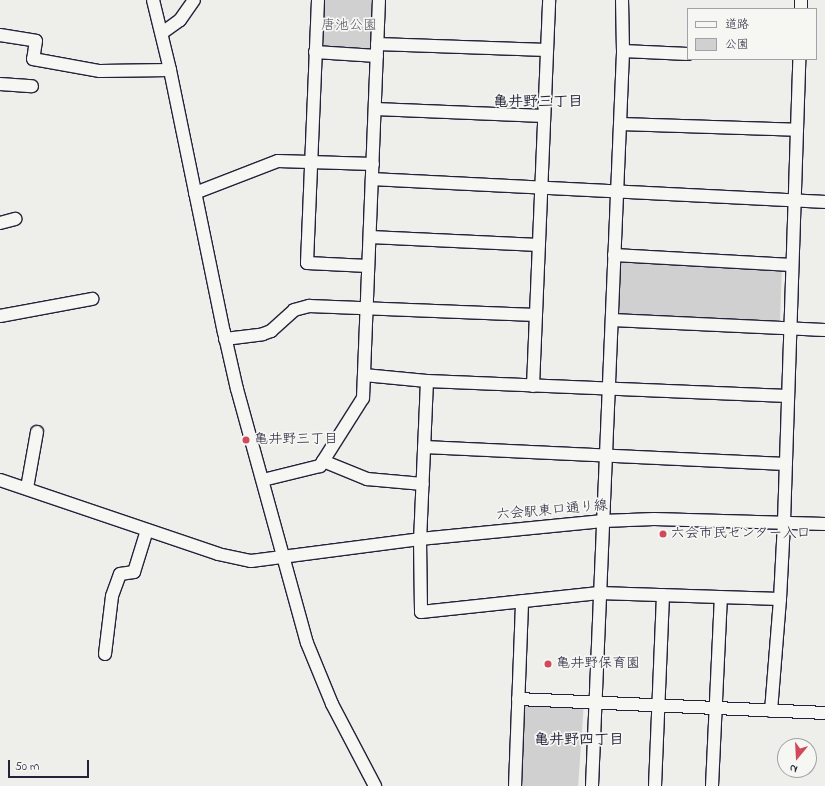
<!DOCTYPE html>
<html>
<head>
<meta charset="utf-8">
<style>
  body { margin:0 }
  #map { position:relative; width:825px; height:786px; overflow:hidden; background:#eeeeeb; font-family:"Indie Flower","Klee One",sans-serif }
  div>[style] { position:absolute }
  .green>* { inset:0; background:#d0d0d1; transform-origin:0 0 }
  .roads { filter:drop-shadow(1px 0 #22223b) drop-shadow(-1px 0 #22223b) drop-shadow(0 1px #22223b) drop-shadow(0 -1px #22223b) }
  .minor>* { height:12px; margin:-6px; padding:0 6px; transform-origin:6px; border-radius:6px; background:#f6f6f2 }
  .dots>* { width:11px; height:11px; translate:-50% -50%; box-sizing:border-box; border:2px solid #f6f6f2; border-radius:50% }
  span { translate:-50% -50%; white-space:nowrap; text-align:center; line-height:1.15; -webkit-text-stroke:3.5px #f6f6f2; paint-order:stroke }
  .park-label { font-size:14px; color:#565668 }
  .poi-label { font-size:14px; color:#22223b }
  .left { translate:0 -50%; text-align:left }
  .street-label { font-size:14px; color:#22223b }
  .neighbourhood-label { font-size:15px; color:#22223b; font-weight:700 }
  .legend { position:absolute; left:687px; top:8px; width:130px; height:52px; box-sizing:border-box; background:#f6f6f2; border:1px solid #a1a1a9; margin:0; padding:5px 7px; list-style:none; font-size:12px; color:#22223b }
  .legend li { display:flex; align-items:center; gap:8px; height:20px }
  .legend b { width:20px; border:1px solid #a1a1a9 }
  .north { position:absolute; left:777px; top:738px; width:40px; height:40px; box-sizing:border-box; background:#f6f6f2; border:1px solid #a1a1a9; border-radius:50%; rotate:198deg; font-size:11px; font-weight:700; line-height:16px; text-align:center; color:#22223b }
  .north::after { content:''; display:block; margin:auto; width:14px; height:18px; background:#d1495b; clip-path:polygon(50% 0,100% 100%,50% 72%,0 100%) }
  .scale { position:absolute; left:8px; top:760px; width:81px; height:18px; box-sizing:border-box; border:2px solid #22223b; border-top:0; padding-left:5px; font-size:12px; line-height:14px; white-space:nowrap; color:#22223b; -webkit-text-stroke:3px #f6f6f2; paint-order:stroke }
</style>
</head>
<body>
<div id="map">
  <div class="green">
    <div style="left:322px;top:0;width:53px;height:50px"></div>
    <div style="left:615px;top:262px;width:167px;height:53px;rotate:2deg"></div>
    <div style="left:520px;top:700px;width:64px;height:86px;rotate:4deg"></div>
  </div>
  <div class="roads">
    <div class="minor">
      <div style="left:153px;top:0;width:72px;rotate:76.3deg"></div>
      <div style="left:170px;top:70px;width:268px;rotate:78.4deg"></div>
      <div style="left:224px;top:332px;width:58px;rotate:77.2deg"></div>
      <div style="left:237px;top:389px;width:263px;rotate:74.6deg"></div>
      <div style="left:307px;top:643px;width:66px;rotate:67.7deg"></div>
      <div style="left:332px;top:704px;width:93px;rotate:62.3deg"></div>
      <div style="left:318px;top:0;width:263px;rotate:92.4deg"></div>
      <div style="left:307px;top:263px;width:61px;rotate:2.8deg"></div>
      <div style="left:801px;top:9px;width:9px;rotate:-90deg"></div>
      <div style="left:162px;top:33px;width:22px;rotate:-36deg"></div>
      <div style="left:180px;top:20px;width:24px;rotate:-55deg"></div>
      <div style="left:0;top:35px;width:36px;rotate:9deg"></div>
      <div style="left:36px;top:41px;width:18px;rotate:99deg"></div>
      <div style="left:33px;top:59px;width:68px;rotate:10.2deg"></div>
      <div style="left:100px;top:71px;width:70px;rotate:-0.8deg"></div>
      <div style="left:377px;top:44px;width:170px;rotate:2deg"></div>
      <div style="left:623px;top:51px;width:65px;rotate:2.6deg"></div>
      <div style="left:315px;top:52px;width:62px;rotate:3.7deg"></div>
      <div style="left:0;top:84px;width:32px;rotate:4deg"></div>
      <div style="left:375px;top:109px;width:169px;rotate:2.4deg"></div>
      <div style="left:620px;top:124px;width:177px;rotate:1.9deg"></div>
      <div style="left:372px;top:179px;width:454px;rotate:2.9deg"></div>
      <div style="left:195px;top:193px;width:89px;rotate:-21.1deg"></div>
      <div style="left:278px;top:161px;width:95px;rotate:1.8deg"></div>
      <div style="left:0;top:223px;width:16px;rotate:-15deg"></div>
      <div style="left:370px;top:237px;width:169px;rotate:2.7deg"></div>
      <div style="left:614px;top:255px;width:178px;rotate:3.2deg"></div>
      <div style="left:0;top:316px;width:94px;rotate:-10.5deg"></div>
      <div style="left:612px;top:320px;width:213px;rotate:2.7deg"></div>
      <div style="left:225px;top:339px;width:38px;rotate:-7deg"></div>
      <div style="left:263px;top:334px;width:9px;rotate:-21deg"></div>
      <div style="left:271px;top:331px;width:31px;rotate:-42deg"></div>
      <div style="left:294px;top:310px;width:16px;rotate:-15deg"></div>
      <div style="left:309px;top:306px;width:227px;rotate:2.3deg"></div>
      <div style="left:364px;top:375px;width:63px;rotate:5.4deg"></div>
      <div style="left:427px;top:381px;width:361px;rotate:2.4deg"></div>
      <div style="left:427px;top:381px;width:158px;rotate:92.5deg"></div>
      <div style="left:420px;top:539px;width:73px;rotate:89.2deg"></div>
      <div style="left:421px;top:612px;width:179px;rotate:-6.1deg"></div>
      <div style="left:599px;top:593px;width:181px;rotate:1.9deg"></div>
      <div style="left:533px;top:386px;width:386px;rotate:-87.6deg"></div>
      <div style="left:424px;top:447px;width:362px;rotate:2.7deg"></div>
      <div style="left:323px;top:461px;width:48px;rotate:22.2deg"></div>
      <div style="left:367px;top:479px;width:56px;rotate:5.1deg"></div>
      <div style="left:0;top:480px;width:230px;rotate:18.7deg"></div>
      <div style="left:218px;top:554px;width:34px;rotate:12deg"></div>
      <div style="left:251px;top:561px;width:170px;rotate:-7.4deg"></div>
      <div style="left:420px;top:539px;width:184px;rotate:-5.6deg"></div>
      <div style="left:603px;top:521px;width:51px;rotate:-2.2deg"></div>
      <div style="left:654px;top:519px;width:171px;rotate:1.7deg"></div>
      <div style="left:263px;top:480px;width:59px;rotate:-13.8deg"></div>
      <div style="left:320px;top:466px;width:80px;rotate:-57.7deg"></div>
      <div style="left:363px;top:398px;width:398px;rotate:-87.7deg"></div>
      <div style="left:27px;top:488px;width:57px;rotate:-79.9deg"></div>
      <div style="left:105px;top:654px;width:58px;rotate:-83.1deg"></div>
      <div style="left:112px;top:596px;width:23px;rotate:-70deg"></div>
      <div style="left:120px;top:574px;width:14px;rotate:-8deg"></div>
      <div style="left:134px;top:572px;width:44px;rotate:-72.8deg"></div>
      <div style="left:518px;top:699px;width:307px;rotate:2.6deg"></div>
      <div style="left:771px;top:711px;width:112px;rotate:-85.4deg"></div>
      <div style="left:780px;top:599px;width:77px;rotate:-87deg"></div>
      <div style="left:784px;top:522px;width:463px;rotate:-88.1deg"></div>
      <div style="left:515px;top:786px;width:185px;rotate:-87.8deg"></div>
      <div style="left:592px;top:786px;width:736px;rotate:-87.58deg"></div>
      <div style="left:623px;top:51px;width:51px;rotate:-91.1deg"></div>
      <div style="left:655px;top:786px;width:191px;rotate:-87.6deg"></div>
      <div style="left:712px;top:786px;width:189px;rotate:-87.3deg"></div>
    </div>
  </div>
  <div class="dots">
    <div style="left:246px;top:440px;background:#d1495b"></div>
    <div style="left:663px;top:534px;background:#d1495b"></div>
    <div style="left:548px;top:664px;background:#d1495b"></div>
  </div>
  <div class="park-label">
    <span style="left:349px;top:26px">唐池公園</span>
  </div>
  <div class="poi-label">
    <span class="left" style="left:254px;top:440px">亀井野三丁目</span>
    <span class="left" style="left:671px;top:534px">六会市民センター入口</span>
    <span class="left" style="left:556px;top:664px">亀井野保育園</span>
  </div>
  <div class="street-label">
    <span style="left:552px;top:511px;rotate:-5deg">六会駅東口通り線</span>
  </div>
  <div class="neighbourhood-label">
    <span style="left:538px;top:103px">亀井野三丁目</span>
    <span style="left:579px;top:741px">亀井野四丁目</span>
  </div>
  <ul class="legend">
  <li><b style="height:5px;background:#f6f6f2"></b>道路</li>
  <li><b style="height:11px;background:#d0d0d1"></b>公園</li>
  </ul>
  <div class="north">N</div>
  <div class="scale">50 m</div>
</div>
</body>
</html>
